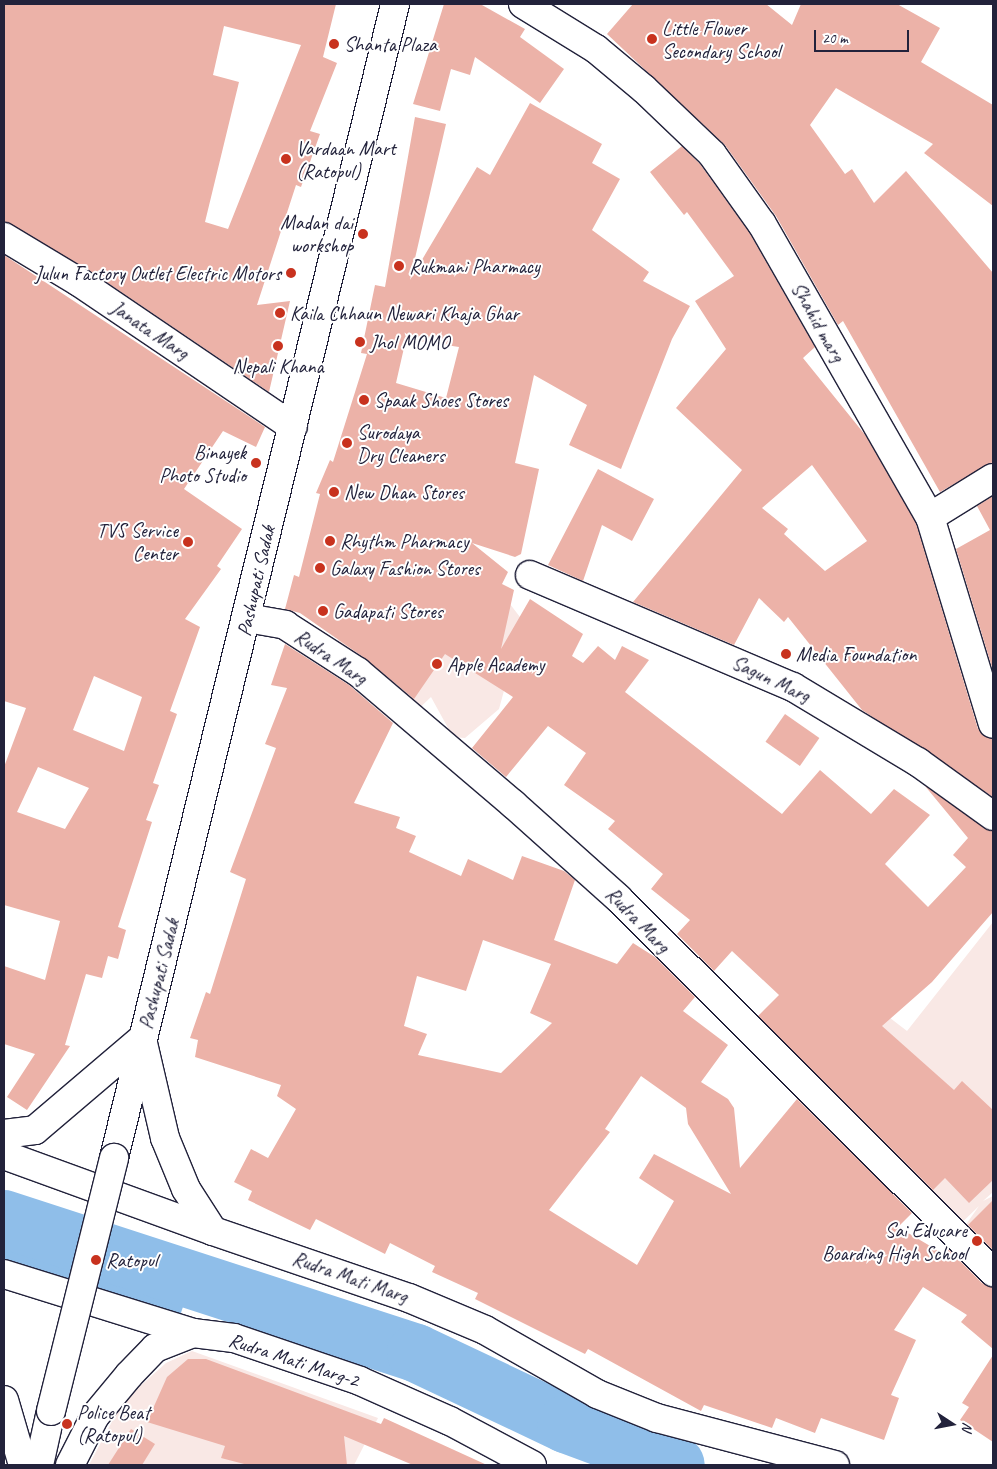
<!DOCTYPE html>
<html>
<head>
<meta charset="utf-8">
<style>
  body { margin:0 }
  #map { position:relative; width:997px; height:1469px; overflow:hidden; background:#fff; font-family:Caveat,sans-serif }
  div>[style] { position:absolute }
  .built>* { inset:0; background:#f9e8e5 }
  .water>* { inset:0; background:#8fbee9; transform-origin:0 0 }
  .river>* { height:58px; margin:-29px; padding:0 29px; transform-origin:29px; border-radius:29px; background:#8fbee9 }
  .building>* { inset:0; background:#ecb2a8; transform-origin:0 0 }
  .roads { filter:drop-shadow(1px 0 #22223b) drop-shadow(-1px 0 #22223b) drop-shadow(0 1px #22223b) drop-shadow(0 -1px #22223b) }
  .street>* { height:28px; margin:-14px; padding:0 14px; transform-origin:14px; border-radius:14px; background:#fff }
  .secondary>* { height:28px; margin:-14px; padding:0 14px; transform-origin:14px; border-radius:14px; background:#fff }
  .bridges { filter:drop-shadow(1px 0 #22223b) drop-shadow(-1px 0 #22223b) drop-shadow(0 1px #22223b) drop-shadow(0 -1px #22223b) }
  .secondary-bridge>* { height:28px; margin:-14px; padding:0 14px; transform-origin:14px; border-radius:14px; background:#fff }
  .dots>* { width:14px; height:14px; translate:-50% -50%; box-sizing:border-box; border:2px solid #fff; border-radius:50% }
  span { translate:-50% -50%; white-space:nowrap; text-align:center; line-height:1.15; -webkit-text-stroke:4px #fff; paint-order:stroke }
  .poi-label { font-size:20px; color:#22223b }
  .left { translate:0 -50%; text-align:left }
  .right { translate:-100% -50%; text-align:right }
  .street-label { font-size:20px; color:#22223b }
  .frame { position:absolute; inset:0; border:5px solid #22223b; pointer-events:none }
  .north { position:absolute; left:927px; top:1399px; width:50px; height:50px; -webkit-text-stroke:4px #fff; paint-order:stroke; rotate:101deg; font-size:14px; font-weight:700; line-height:20px; text-align:center; color:#22223b }
  .north::after { content:''; display:block; margin:auto; width:18px; height:22px; background:#22223b; clip-path:polygon(50% 0,100% 100%,50% 72%,0 100%) }
  .scale { position:absolute; left:814px; top:30px; width:95px; height:22px; box-sizing:border-box; border:2px solid #22223b; border-top:0; padding-left:6px; font-size:15px; line-height:18px; white-space:nowrap; color:#22223b; -webkit-text-stroke:4px #fff; paint-order:stroke }
</style>
</head>
<body>
<div id="map">
  <div class="built">
    <div style="clip-path:polygon(364px 596px,510px 604px,523px 621px,499px 709px,465px 738px,453px 737px,431px 697px,410px 717px,336px 644px)"></div>
    <div style="clip-path:polygon(993px 922px,993px 1192px,983px 1201px,993px 1196px,993px 1275px,962px 1230px,979px 1206px,949px 1235px,782px 1072px,855px 991px,907px 1031px)"></div>
    <div style="clip-path:polygon(192px 1351px,378px 1418px,354px 1465px,89px 1465px,116px 1414px,137px 1389px,166px 1363px)"></div>
  </div>
  <div class="water">
    <div style="left:4px;top:1194px;width:206px;height:61px;rotate:19deg"></div>
  </div>
  <div class="river">
    <div style="left:4px;top:1219px;width:433px;rotate:18deg"></div>
    <div style="left:416px;top:1353px;width:166px;rotate:25.3deg"></div>
    <div style="left:566px;top:1424px;width:117px;rotate:20.4deg"></div>
  </div>
  <div class="building">
    <div style="clip-path:polygon(evenodd,4px 4px,336px 4px,323px 57px,337px 63px,310px 131px,320px 134px,301px 187px,296px 185px,257px 305px,290px 301px,269px 392px,87px 269px,4px 221px,4px 4px,224px 26px,301px 45px,228px 229px,205px 222px,239px 82px,213px 75px,224px 26px)"></div>
    <div style="clip-path:polygon(444px 4px,482px 5px,525px 29px,520px 37px,564px 69px,540px 103px,475px 57px,470px 75px,451px 69px,440px 111px,413px 104px)"></div>
    <div style="clip-path:polygon(633px 4px,766px 4px,792px 25px,801px 4px,897px 4px,940px 28px,921px 62px,993px 105px,993px 206px,924px 153px,933px 144px,836px 88px,810px 125px,845px 174px,852px 169px,874px 203px,906px 171px,993px 273px,993px 462px,940px 492px,843px 321px,838px 325px,776px 216px,725px 145px,607px 34px)"></div>
    <div style="clip-path:polygon(evenodd,530px 103px,602px 144px,592px 163px,620px 179px,592px 230px,649px 272px,643px 281px,690px 306px,672px 339px,621px 469px,569px 445px,587px 405px,534px 375px,515px 463px,539px 469px,521px 554px,515px 557px,472px 543px,508px 572px,502px 584px,514px 590px,501px 649px,530px 599px,583px 634px,572px 656px,583px 663px,598px 646px,615px 660px,622px 646px,649px 660px,625px 692px,782px 814px,820px 770px,871px 814px,894px 789px,930px 815px,885px 864px,928px 907px,966px 867px,953px 855px,968px 838px,925px 786px,993px 831px,993px 912px,932px 982px,882px 1026px,954px 1090px,962px 1081px,993px 1110px,993px 1180px,969px 1203px,945px 1178px,933px 1190px,758px 1016px,779px 995px,732px 951px,714px 971px,677px 934px,690px 920px,651px 889px,663px 874px,608px 829px,615px 821px,564px 785px,586px 753px,548px 726px,506px 777px,472px 748px,513px 697px,445px 654px,414px 699px,366px 659px,300px 613px,285px 609px,294px 575px,299px 577px,320px 494px,316px 493px,330px 460px,333px 462px,367px 354px,361px 353px,375px 285px,385px 287px,415px 117px,446px 124px,410px 280px,477px 167px,490px 175px,530px 103px,406px 339px,459px 347px,446px 398px,396px 383px,406px 339px)"></div>
    <div style="clip-path:polygon(evenodd,682px 146px,700px 164px,749px 232px,815px 347px,803px 358px,866px 436px,916px 523px,978px 729px,993px 739px,993px 797px,862px 710px,788px 617px,784px 622px,759px 598px,734px 645px,633px 602px,742px 470px,676px 408px,726px 349px,695px 301px,734px 276px,687px 212px,684px 215px,650px 172px,682px 146px,812px 465px,867px 541px,825px 571px,784px 534px,788px 529px,762px 508px,812px 465px)"></div>
    <div style="clip-path:polygon(evenodd,4px 255px,265px 427px,256px 447px,223px 431px,184px 489px,242px 529px,217px 566px,221px 569px,185px 619px,200px 627px,170px 711px,177px 714px,153px 783px,159px 785px,146px 820px,152px 822px,118px 927px,126px 930px,118px 959px,108px 956px,102px 978px,86px 974px,65px 1045px,70px 1046px,27px 1110px,7px 1097px,35px 1054px,4px 1044px,4px 966px,45px 980px,60px 921px,4px 905px,4px 767px,26px 708px,4px 701px,4px 255px,94px 676px,142px 697px,124px 751px,73px 730px,94px 676px,4px 255px,38px 767px,89px 788px,65px 829px,17px 812px,38px 767px)"></div>
    <div style="clip-path:polygon(598px 469px,654px 499px,632px 541px,602px 525px,583px 581px,548px 565px)"></div>
    <div style="clip-path:polygon(993px 496px,993px 671px,956px 549px,990px 530px,977px 506px)"></div>
    <div style="clip-path:polygon(evenodd,285px 644px,349px 685px,393px 723px,354px 803px,400px 817px,396px 828px,416px 836px,409px 852px,461px 876px,468px 859px,513px 880px,522px 856px,564px 871px,575px 880px,554px 940px,617px 964px,633px 943px,655px 957px,695px 997px,683px 1011px,728px 1045px,701px 1082px,728px 1099px,734px 1108px,740px 1168px,797px 1099px,912px 1213px,898px 1227px,942px 1253px,947px 1248px,982px 1283px,993px 1287px,993px 1349px,961px 1322px,967px 1315px,923px 1287px,894px 1330px,916px 1340px,891px 1395px,899px 1398px,884px 1440px,821px 1418px,815px 1433px,776px 1418px,772px 1428px,704px 1405px,701px 1411px,588px 1349px,585px 1354px,475px 1299px,478px 1293px,432px 1272px,435px 1266px,390px 1243px,385px 1254px,316px 1219px,310px 1230px,248px 1200px,252px 1191px,234px 1182px,251px 1149px,268px 1158px,296px 1109px,277px 1096px,281px 1085px,195px 1057px,198px 1040px,190px 1038px,206px 992px,210px 994px,246px 879px,230px 872px,276px 748px,265px 744px,287px 688px,271px 685px,285px 644px,483px 940px,551px 964px,530px 1013px,552px 1023px,501px 1073px,418px 1055px,427px 1034px,404px 1026px,417px 976px,466px 991px,483px 940px,285px 644px,641px 1076px,686px 1108px,688px 1124px,731px 1194px,654px 1154px,639px 1178px,674px 1201px,637px 1265px,549px 1210px,610px 1132px,605px 1129px,641px 1076px)"></div>
    <div style="left:785px;top:714px;width:42px;height:34px;rotate:35deg"></div>
    <div style="clip-path:polygon(993px 1200px,993px 1250px,968px 1225px)"></div>
    <div style="clip-path:polygon(993px 1355px,993px 1442px,960px 1420px,969px 1407px,962px 1403px)"></div>
    <div style="clip-path:polygon(188px 1359px,206px 1359px,381px 1424px,384px 1418px,487px 1465px,413px 1465px,344px 1436px,347px 1465px,248px 1465px,221px 1458px,225px 1446px,147px 1422px,167px 1377px)"></div>
    <div style="clip-path:polygon(131px 1429px,155px 1444px,142px 1465px,108px 1465px)"></div>
  </div>
  <div class="roads">
    <div class="street">
      <div style="left:523px;top:4px;width:86px;rotate:31.7deg"></div>
      <div style="left:596px;top:49px;width:62px;rotate:39.8deg"></div>
      <div style="left:644px;top:89px;width:94px;rotate:43.7deg"></div>
      <div style="left:712px;top:154px;width:86px;rotate:54.5deg"></div>
      <div style="left:762px;top:224px;width:338px;rotate:60.2deg"></div>
      <div style="left:930px;top:517px;width:216px;rotate:73.1deg"></div>
      <div style="left:4px;top:237px;width:87px;rotate:31deg"></div>
      <div style="left:79px;top:282px;width:258px;rotate:34.1deg"></div>
      <div style="left:930px;top:517px;width:74px;rotate:-31.8deg"></div>
      <div style="left:530px;top:575px;width:286px;rotate:23.1deg"></div>
      <div style="left:793px;top:687px;width:146px;rotate:31deg"></div>
      <div style="left:918px;top:762px;width:92px;rotate:35.8deg"></div>
      <div style="left:247px;top:618px;width:39px;rotate:10deg"></div>
      <div style="left:285px;top:625px;width:87px;rotate:32.8deg"></div>
      <div style="left:358px;top:672px;width:204px;rotate:40.4deg"></div>
      <div style="left:513px;top:804px;width:141px;rotate:41.8deg"></div>
      <div style="left:618px;top:898px;width:530px;rotate:44.92deg"></div>
    </div>
    <div class="secondary">
      <div style="left:4px;top:1134px;width:31px;rotate:-7deg"></div>
      <div style="left:35px;top:1130px;width:140px;rotate:-40.4deg"></div>
      <div style="left:142px;top:1039px;width:102px;rotate:76.9deg"></div>
      <div style="left:165px;top:1138px;width:55px;rotate:67.6deg"></div>
      <div style="left:186px;top:1189px;width:50px;rotate:57.3deg"></div>
      <div style="left:213px;top:1231px;width:207px;rotate:18.9deg"></div>
      <div style="left:409px;top:1298px;width:82px;rotate:22.8deg"></div>
      <div style="left:485px;top:1330px;width:129px;rotate:29.7deg"></div>
      <div style="left:597px;top:1394px;width:65px;rotate:21.8deg"></div>
      <div style="left:657px;top:1418px;width:184px;rotate:14.8deg"></div>
      <div style="left:4px;top:1155px;width:222px;rotate:20deg"></div>
      <div style="left:114px;top:1158px;width:1188px;rotate:-76.31deg"></div>
      <div style="left:4px;top:1274px;width:198px;rotate:17.3deg"></div>
      <div style="left:4px;top:1400px;width:68px;rotate:73.7deg"></div>
      <div style="left:39px;top:1465px;width:55px;rotate:-77.5deg"></div>
      <div style="left:70px;top:1465px;width:55px;rotate:-63deg"></div>
      <div style="left:95px;top:1416px;width:53px;rotate:-50.3deg"></div>
      <div style="left:129px;top:1375px;width:37px;rotate:-46deg"></div>
      <div style="left:155px;top:1348px;width:41px;rotate:-21.5deg"></div>
      <div style="left:193px;top:1333px;width:41px;rotate:7deg"></div>
      <div style="left:234px;top:1338px;width:133px;rotate:18.8deg"></div>
      <div style="left:360px;top:1381px;width:98px;rotate:24deg"></div>
      <div style="left:450px;top:1421px;width:93px;rotate:28.2deg"></div>
    </div>
  </div>
  <div class="bridges">
    <div class="secondary-bridge">
      <div style="left:51px;top:1411px;width:261px;rotate:-76deg"></div>
    </div>
  </div>
  <div class="dots">
    <div style="left:652px;top:39px;background:#c8321e"></div>
    <div style="left:334px;top:44px;background:#c8321e"></div>
    <div style="left:286px;top:159px;background:#c8321e"></div>
    <div style="left:363px;top:234px;background:#c8321e"></div>
    <div style="left:399px;top:266px;background:#c8321e"></div>
    <div style="left:291px;top:273px;background:#c8321e"></div>
    <div style="left:280px;top:313px;background:#c8321e"></div>
    <div style="left:360px;top:342px;background:#c8321e"></div>
    <div style="left:278px;top:346px;background:#c8321e"></div>
    <div style="left:364px;top:400px;background:#c8321e"></div>
    <div style="left:347px;top:443px;background:#c8321e"></div>
    <div style="left:256px;top:463px;background:#c8321e"></div>
    <div style="left:334px;top:492px;background:#c8321e"></div>
    <div style="left:330px;top:541px;background:#c8321e"></div>
    <div style="left:188px;top:542px;background:#c8321e"></div>
    <div style="left:320px;top:568px;background:#c8321e"></div>
    <div style="left:323px;top:611px;background:#c8321e"></div>
    <div style="left:786px;top:654px;background:#c8321e"></div>
    <div style="left:437px;top:664px;background:#c8321e"></div>
    <div style="left:977px;top:1241px;background:#c8321e"></div>
    <div style="left:96px;top:1260px;background:#c8321e"></div>
    <div style="left:67px;top:1424px;background:#c8321e"></div>
  </div>
  <div class="poi-label">
    <span class="left" style="left:662px;top:40px">Little Flower<br>Secondary School</span>
    <span class="left" style="left:344px;top:44px">Shanta Plaza</span>
    <span class="left" style="left:296px;top:160px">Vardaan Mart<br>(Ratopul)</span>
    <span class="right" style="left:353px;top:234px">Madan dai<br>workshop</span>
    <span class="left" style="left:409px;top:266px">Rukmani Pharmacy</span>
    <span class="right" style="left:281px;top:273px">Julun Factory Outlet Electric Motors</span>
    <span class="left" style="left:290px;top:313px">Kaila Chhaun Newari Khaja Ghar</span>
    <span class="left" style="left:370px;top:342px">Jhol MOMO</span>
    <span style="left:278px;top:366px">Nepali Khana</span>
    <span class="left" style="left:374px;top:400px">Spaak Shoes Stores</span>
    <span class="left" style="left:357px;top:444px">Surodaya<br>Dry Cleaners</span>
    <span class="right" style="left:246px;top:464px">Binayek<br>Photo Studio</span>
    <span class="left" style="left:344px;top:492px">New Dhan Stores</span>
    <span class="right" style="left:178px;top:542px">TVS Service<br>Center</span>
    <span class="left" style="left:340px;top:541px">Rhythm Pharmacy</span>
    <span class="left" style="left:330px;top:568px">Galaxy Fashion Stores</span>
    <span class="left" style="left:333px;top:611px">Gadapati Stores</span>
    <span class="left" style="left:796px;top:654px">Media Foundation</span>
    <span class="left" style="left:447px;top:664px">Apple Academy</span>
    <span class="right" style="left:967px;top:1242px">Sai Educare<br>Boarding High School</span>
    <span class="left" style="left:106px;top:1260px">Ratopul</span>
    <span class="left" style="left:77px;top:1424px">Police Beat<br>(Ratopul)</span>
  </div>
  <div class="street-label">
    <span style="left:818px;top:322px;rotate:60deg">Shahid marg</span>
    <span style="left:150px;top:330px;rotate:34deg">Janata Marg</span>
    <span style="left:256px;top:581px;rotate:-77deg">Pashupati Sadak</span>
    <span style="left:331px;top:657px;rotate:34deg">Rudra Marg</span>
    <span style="left:771px;top:679px;rotate:25deg">Sagun Marg</span>
    <span style="left:638px;top:920px;rotate:46deg">Rudra Marg</span>
    <span style="left:159px;top:974px;rotate:-76deg">Pashupati Sadak</span>
    <span style="left:350px;top:1277px;rotate:19deg">Rudra Mati Marg</span>
    <span style="left:294px;top:1360px;rotate:18deg">Rudra Mati Marg-2</span>
  </div>
  <div class="frame"></div>
  <div class="north">N</div>
  <div class="scale">20 m</div>
</div>
</body>
</html>
